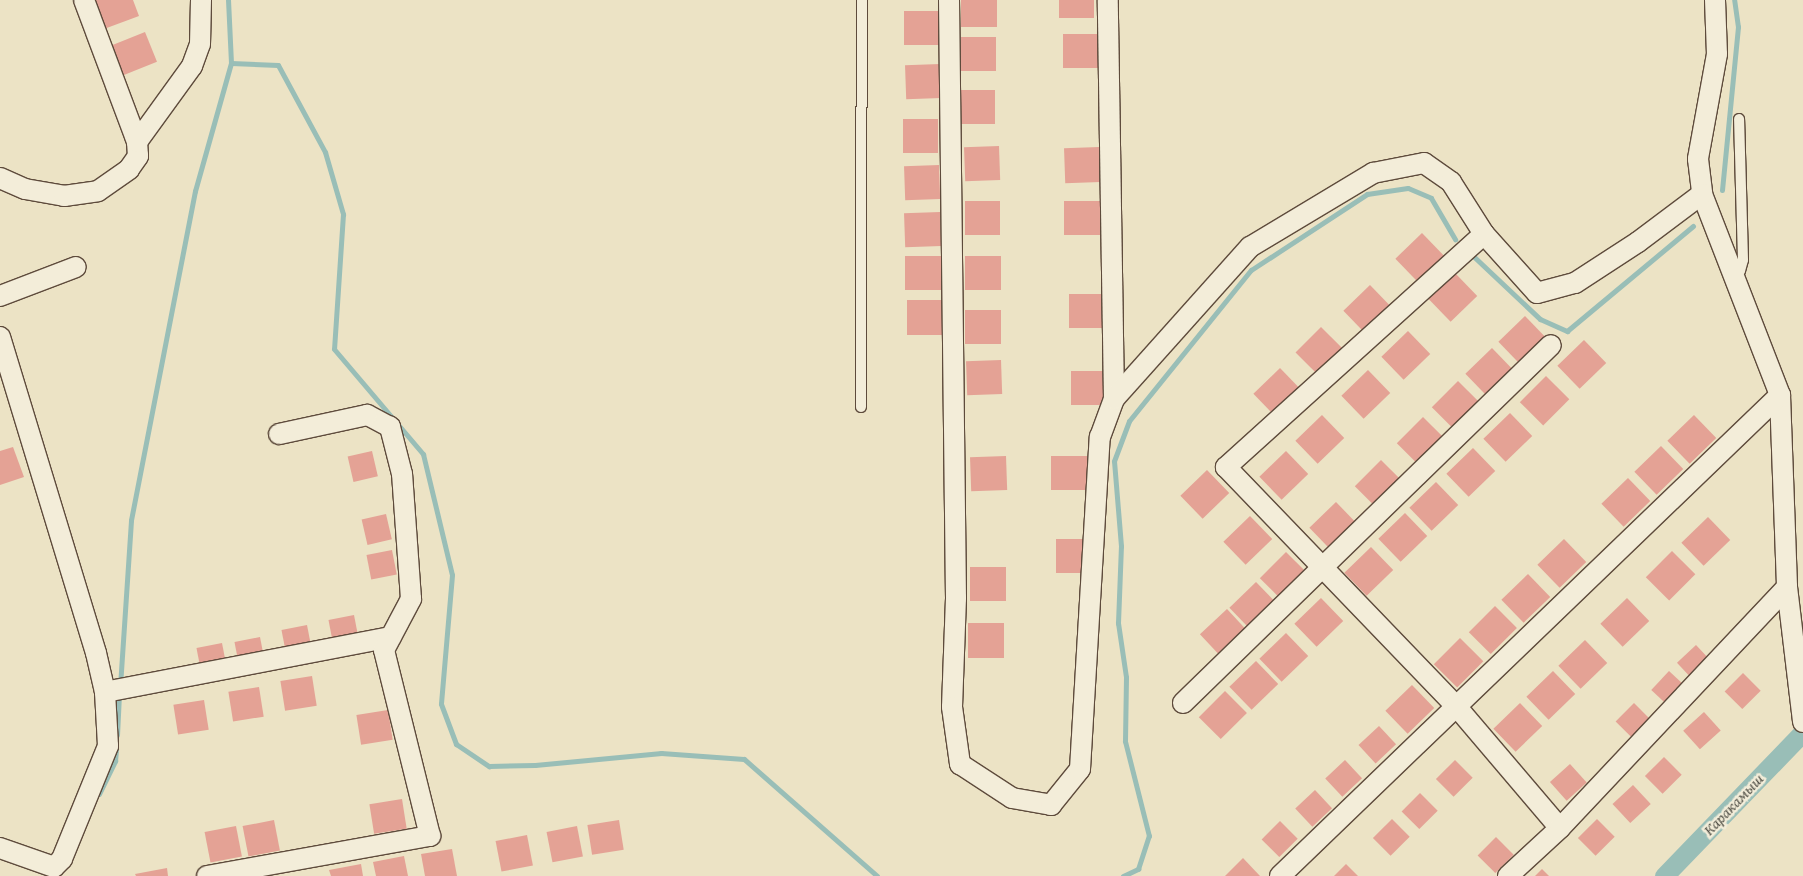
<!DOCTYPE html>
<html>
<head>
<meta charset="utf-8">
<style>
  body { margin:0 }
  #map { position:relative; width:1803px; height:876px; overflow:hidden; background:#ece3c5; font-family:"Gentium Book Plus",serif }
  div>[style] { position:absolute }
  .stream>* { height:5px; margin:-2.5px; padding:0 2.5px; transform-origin:2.5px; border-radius:2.5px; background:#99beb7 }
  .canal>* { height:19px; margin:-9.5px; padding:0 9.5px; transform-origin:9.5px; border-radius:9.5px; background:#99beb7 }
  .building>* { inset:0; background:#e4a295; transform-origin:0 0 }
  .roads { filter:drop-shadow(1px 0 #5e4b3c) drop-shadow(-1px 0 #5e4b3c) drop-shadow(0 1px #5e4b3c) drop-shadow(0 -1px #5e4b3c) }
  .lane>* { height:10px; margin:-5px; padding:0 5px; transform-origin:5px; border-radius:5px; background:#f3edd9 }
  .street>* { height:20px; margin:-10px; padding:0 10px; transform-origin:10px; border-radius:10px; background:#f3edd9 }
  span { translate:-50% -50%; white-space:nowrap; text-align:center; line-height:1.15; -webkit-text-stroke:5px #f3edd9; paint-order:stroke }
  .water-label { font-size:16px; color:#535249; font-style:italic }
</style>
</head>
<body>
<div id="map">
  <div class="stream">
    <div style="left:231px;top:63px;width:47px;rotate:2.4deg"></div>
    <div style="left:278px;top:65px;width:99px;rotate:61.6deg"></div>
    <div style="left:325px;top:152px;width:65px;rotate:73.8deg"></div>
    <div style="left:343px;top:214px;width:135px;rotate:93.8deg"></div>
    <div style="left:334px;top:349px;width:138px;rotate:49.7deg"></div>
    <div style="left:423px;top:454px;width:124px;rotate:76.5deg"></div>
    <div style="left:452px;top:575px;width:129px;rotate:94.9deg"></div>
    <div style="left:441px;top:704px;width:43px;rotate:69.4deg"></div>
    <div style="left:456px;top:744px;width:40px;rotate:34deg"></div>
    <div style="left:489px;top:766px;width:46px;rotate:-1.2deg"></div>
    <div style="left:535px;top:765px;width:127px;rotate:-5.4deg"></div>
    <div style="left:661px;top:753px;width:83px;rotate:4.1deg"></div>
    <div style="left:744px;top:759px;width:177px;rotate:41.3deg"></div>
    <div style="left:1722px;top:190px;width:164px;rotate:-84.4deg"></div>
    <div style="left:1738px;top:27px;width:27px;rotate:-98deg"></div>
    <div style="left:1471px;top:254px;width:95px;rotate:43.3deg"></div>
    <div style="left:1540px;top:319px;width:30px;rotate:24deg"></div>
    <div style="left:1567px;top:331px;width:164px;rotate:-39.8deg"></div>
    <div style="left:120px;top:686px;width:166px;rotate:-86.2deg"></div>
    <div style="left:131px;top:520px;width:335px;rotate:-79deg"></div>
    <div style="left:195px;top:191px;width:133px;rotate:-74.3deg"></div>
    <div style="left:231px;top:63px;width:63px;rotate:-92.7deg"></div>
    <div style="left:117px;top:735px;width:41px;rotate:-87.2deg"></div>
    <div style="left:99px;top:794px;width:37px;rotate:-64deg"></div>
    <div style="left:115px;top:761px;width:12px;rotate:-85deg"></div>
    <div style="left:1123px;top:876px;width:17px;rotate:-25deg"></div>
    <div style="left:1138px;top:869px;width:35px;rotate:-72deg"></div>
    <div style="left:1149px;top:836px;width:98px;rotate:-104.2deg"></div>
    <div style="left:1125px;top:741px;width:64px;rotate:-89.1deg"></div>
    <div style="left:1126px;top:677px;width:55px;rotate:-98.4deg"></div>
    <div style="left:1118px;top:623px;width:77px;rotate:-87.8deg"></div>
    <div style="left:1121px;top:546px;width:85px;rotate:-94.7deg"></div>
    <div style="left:1114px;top:461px;width:43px;rotate:-69.4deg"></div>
    <div style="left:1129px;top:421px;width:194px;rotate:-51.1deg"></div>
    <div style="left:1251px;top:270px;width:139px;rotate:-33.2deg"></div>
    <div style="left:1367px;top:194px;width:41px;rotate:-8.3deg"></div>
    <div style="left:1408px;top:188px;width:25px;rotate:23deg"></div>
    <div style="left:1431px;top:198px;width:48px;rotate:59.7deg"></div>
  </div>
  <div class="canal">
    <div style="left:1664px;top:876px;width:200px;rotate:-46deg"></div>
  </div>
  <div class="building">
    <div style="clip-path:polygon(93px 0,133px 0,139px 16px,104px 29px)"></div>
    <div style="left:961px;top:0;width:36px;height:27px"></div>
    <div style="left:1059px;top:0;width:35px;height:18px"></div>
    <div style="left:904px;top:11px;width:35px;height:34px"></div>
    <div style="left:145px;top:32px;width:32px;height:37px;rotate:68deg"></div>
    <div style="left:1098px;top:34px;width:34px;height:35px;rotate:90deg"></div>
    <div style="left:961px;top:37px;width:35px;height:34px"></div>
    <div style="left:940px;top:64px;width:34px;height:35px;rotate:88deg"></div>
    <div style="left:960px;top:90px;width:35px;height:34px"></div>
    <div style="left:903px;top:119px;width:35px;height:34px"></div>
    <div style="left:999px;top:146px;width:34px;height:35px;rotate:88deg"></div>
    <div style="left:1099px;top:147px;width:35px;height:35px;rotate:88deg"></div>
    <div style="left:939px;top:165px;width:34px;height:35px;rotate:88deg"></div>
    <div style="left:965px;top:201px;width:35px;height:34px"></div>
    <div style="left:1100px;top:201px;width:34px;height:36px;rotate:90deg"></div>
    <div style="left:940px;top:212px;width:34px;height:36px;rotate:88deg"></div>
    <div style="left:1422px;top:233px;width:32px;height:37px;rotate:46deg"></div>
    <div style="left:905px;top:256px;width:36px;height:34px"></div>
    <div style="left:965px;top:256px;width:36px;height:34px"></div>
    <div style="left:1455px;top:273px;width:32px;height:37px;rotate:46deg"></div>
    <div style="left:1370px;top:285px;width:32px;height:37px;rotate:46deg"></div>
    <div style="left:1069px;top:294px;width:35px;height:34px"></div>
    <div style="left:907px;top:300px;width:35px;height:35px"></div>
    <div style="left:1001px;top:310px;width:34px;height:36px;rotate:90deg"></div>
    <div style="left:1525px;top:316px;width:32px;height:37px;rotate:46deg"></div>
    <div style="left:1321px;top:327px;width:33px;height:36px;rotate:45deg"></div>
    <div style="left:1408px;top:331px;width:32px;height:37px;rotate:46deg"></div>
    <div style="left:1584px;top:340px;width:32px;height:37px;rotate:46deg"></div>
    <div style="left:1492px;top:348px;width:32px;height:37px;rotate:46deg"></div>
    <div style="left:1001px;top:360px;width:34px;height:35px;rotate:88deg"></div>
    <div style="left:1280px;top:368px;width:32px;height:37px;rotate:46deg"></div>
    <div style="left:1368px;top:370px;width:32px;height:37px;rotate:46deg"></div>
    <div style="left:1071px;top:371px;width:36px;height:34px"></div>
    <div style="left:1546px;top:376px;width:33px;height:37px;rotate:45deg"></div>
    <div style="left:1458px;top:381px;width:33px;height:37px;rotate:45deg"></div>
    <div style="left:1510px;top:413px;width:32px;height:37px;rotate:46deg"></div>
    <div style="left:1322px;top:415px;width:32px;height:37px;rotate:46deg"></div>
    <div style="left:1694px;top:415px;width:32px;height:37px;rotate:46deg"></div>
    <div style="left:1423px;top:417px;width:33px;height:37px;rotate:45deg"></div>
    <div style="left:1661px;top:446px;width:32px;height:37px;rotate:46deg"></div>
    <div style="clip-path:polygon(13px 447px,24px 477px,0 485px,0 451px)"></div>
    <div style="left:1473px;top:448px;width:32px;height:37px;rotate:46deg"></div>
    <div style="left:372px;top:451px;width:26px;height:25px;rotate:77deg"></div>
    <div style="left:1286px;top:451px;width:32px;height:37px;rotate:46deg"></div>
    <div style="left:1006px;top:456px;width:34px;height:36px;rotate:88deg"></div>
    <div style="left:1051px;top:456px;width:36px;height:34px"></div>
    <div style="left:1381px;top:460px;width:33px;height:37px;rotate:45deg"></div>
    <div style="left:1207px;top:470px;width:32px;height:37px;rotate:46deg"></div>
    <div style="left:1628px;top:478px;width:32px;height:37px;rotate:46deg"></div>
    <div style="left:1436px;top:482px;width:32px;height:37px;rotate:46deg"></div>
    <div style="left:1336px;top:502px;width:32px;height:37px;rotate:46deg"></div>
    <div style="left:1405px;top:513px;width:32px;height:37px;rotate:46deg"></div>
    <div style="left:386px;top:514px;width:26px;height:25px;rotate:77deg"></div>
    <div style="left:1250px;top:516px;width:32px;height:37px;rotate:46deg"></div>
    <div style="left:1708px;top:517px;width:32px;height:37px;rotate:46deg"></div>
    <div style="left:1056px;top:539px;width:35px;height:34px"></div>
    <div style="left:1564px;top:539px;width:32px;height:37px;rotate:46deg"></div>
    <div style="left:1371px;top:547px;width:32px;height:37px;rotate:46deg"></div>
    <div style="left:392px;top:550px;width:25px;height:26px;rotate:79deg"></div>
    <div style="left:1672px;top:551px;width:33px;height:37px;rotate:45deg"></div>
    <div style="left:1286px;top:552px;width:33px;height:37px;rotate:45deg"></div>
    <div style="left:970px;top:567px;width:36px;height:34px"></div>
    <div style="left:1528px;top:574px;width:32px;height:37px;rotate:46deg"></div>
    <div style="left:1256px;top:582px;width:32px;height:37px;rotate:46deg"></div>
    <div style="left:1321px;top:598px;width:32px;height:37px;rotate:46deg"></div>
    <div style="left:1627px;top:598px;width:32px;height:37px;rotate:46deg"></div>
    <div style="left:1495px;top:606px;width:31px;height:37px;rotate:45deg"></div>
    <div style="left:1227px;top:609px;width:33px;height:37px;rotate:47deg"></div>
    <div style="left:354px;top:615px;width:26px;height:26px;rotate:79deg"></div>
    <div style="left:968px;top:623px;width:36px;height:35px"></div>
    <div style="left:307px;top:625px;width:25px;height:26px;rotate:79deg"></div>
    <div style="left:1286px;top:633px;width:32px;height:37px;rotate:46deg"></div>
    <div style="left:260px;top:637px;width:25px;height:26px;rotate:79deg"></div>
    <div style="left:1460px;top:638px;width:33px;height:37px;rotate:45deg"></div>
    <div style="left:1585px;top:640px;width:32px;height:37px;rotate:46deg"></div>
    <div style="left:222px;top:643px;width:26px;height:26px;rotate:79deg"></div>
    <div style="left:1696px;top:645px;width:25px;height:26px;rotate:47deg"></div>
    <div style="left:1256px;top:661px;width:32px;height:37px;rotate:46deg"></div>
    <div style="left:1553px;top:671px;width:32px;height:37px;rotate:46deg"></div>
    <div style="left:1669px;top:671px;width:25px;height:26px;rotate:43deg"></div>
    <div style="left:1743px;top:673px;width:25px;height:26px;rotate:45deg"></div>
    <div style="left:312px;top:676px;width:30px;height:32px;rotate:81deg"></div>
    <div style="left:1412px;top:685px;width:32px;height:37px;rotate:46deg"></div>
    <div style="left:259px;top:687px;width:30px;height:31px;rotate:81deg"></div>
    <div style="left:1225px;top:691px;width:31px;height:37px;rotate:45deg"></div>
    <div style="left:204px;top:700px;width:30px;height:31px;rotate:81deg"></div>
    <div style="left:1520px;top:703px;width:32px;height:37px;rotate:46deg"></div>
    <div style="left:1634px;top:703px;width:25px;height:26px;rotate:45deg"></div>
    <div style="left:388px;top:710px;width:30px;height:32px;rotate:81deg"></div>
    <div style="left:1704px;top:712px;width:25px;height:28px;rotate:48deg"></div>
    <div style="left:1379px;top:726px;width:25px;height:28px;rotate:47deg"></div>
    <div style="left:1664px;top:757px;width:25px;height:27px;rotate:45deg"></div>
    <div style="left:1345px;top:760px;width:25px;height:27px;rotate:47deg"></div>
    <div style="left:1455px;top:760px;width:25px;height:27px;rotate:45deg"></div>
    <div style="left:1570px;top:764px;width:25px;height:27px;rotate:48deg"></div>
    <div style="left:1633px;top:785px;width:26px;height:28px;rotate:47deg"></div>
    <div style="left:1315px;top:790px;width:25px;height:27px;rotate:47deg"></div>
    <div style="left:1420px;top:793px;width:25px;height:26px;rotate:45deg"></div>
    <div style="left:402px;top:799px;width:30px;height:33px;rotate:81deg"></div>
    <div style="left:1392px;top:819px;width:25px;height:27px;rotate:45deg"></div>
    <div style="left:1597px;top:819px;width:25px;height:27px;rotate:45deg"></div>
    <div style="left:274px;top:820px;width:31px;height:32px;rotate:79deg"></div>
    <div style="left:619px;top:820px;width:30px;height:32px;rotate:81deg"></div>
    <div style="left:1280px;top:821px;width:25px;height:26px;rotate:45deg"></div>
    <div style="left:236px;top:826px;width:31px;height:32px;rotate:79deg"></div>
    <div style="left:577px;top:826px;width:31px;height:31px;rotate:79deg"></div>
    <div style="left:527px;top:835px;width:31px;height:32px;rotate:79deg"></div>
    <div style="left:1496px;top:837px;width:25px;height:26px;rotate:45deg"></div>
    <div style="clip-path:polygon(452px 849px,457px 876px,425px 876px,421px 854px)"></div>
    <div style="clip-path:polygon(404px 856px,408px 876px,376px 876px,373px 862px)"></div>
    <div style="clip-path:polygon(1243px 858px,1260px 876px,1225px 876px)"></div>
    <div style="clip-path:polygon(361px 864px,363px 876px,331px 876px,329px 870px)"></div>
    <div style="clip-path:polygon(1346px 864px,1358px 876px,1334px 876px)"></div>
    <div style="clip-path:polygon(167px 868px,168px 876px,136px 876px,135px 874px)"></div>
    <div style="clip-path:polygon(1542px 869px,1549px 876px,1535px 876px)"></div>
  </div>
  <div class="roads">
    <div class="lane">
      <div style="left:1735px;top:273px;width:5px;rotate:-22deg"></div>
      <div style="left:1740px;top:271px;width:11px;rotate:-75deg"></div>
      <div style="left:1743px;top:260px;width:141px;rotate:-91.6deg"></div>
      <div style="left:861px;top:407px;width:407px;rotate:-89.9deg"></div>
    </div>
    <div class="street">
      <div style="left:84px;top:0;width:152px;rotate:69.5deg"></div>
      <div style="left:949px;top:0;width:598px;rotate:89.33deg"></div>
      <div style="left:956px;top:598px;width:109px;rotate:92.1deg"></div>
      <div style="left:952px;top:707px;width:58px;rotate:82deg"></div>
      <div style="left:960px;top:764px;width:62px;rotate:33.2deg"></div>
      <div style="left:1012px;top:798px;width:40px;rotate:10deg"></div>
      <div style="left:1051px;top:805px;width:46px;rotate:-51.1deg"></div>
      <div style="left:1080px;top:769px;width:333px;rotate:-86.6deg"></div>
      <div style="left:1100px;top:437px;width:40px;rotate:-69.8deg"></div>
      <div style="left:1114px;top:399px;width:399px;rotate:-90.9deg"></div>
      <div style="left:1715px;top:0;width:54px;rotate:87.9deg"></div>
      <div style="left:1717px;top:54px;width:107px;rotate:100.3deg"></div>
      <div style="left:1698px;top:159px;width:35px;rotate:83deg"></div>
      <div style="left:1702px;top:194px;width:216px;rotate:68.8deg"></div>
      <div style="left:1780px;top:395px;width:192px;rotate:87.9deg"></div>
      <div style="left:1787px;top:587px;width:136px;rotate:83.2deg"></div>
      <div style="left:0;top:178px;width:27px;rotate:24deg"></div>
      <div style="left:25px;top:189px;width:40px;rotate:10deg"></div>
      <div style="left:64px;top:196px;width:34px;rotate:-8deg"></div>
      <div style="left:98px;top:191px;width:38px;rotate:-35deg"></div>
      <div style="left:129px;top:169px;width:16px;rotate:-55deg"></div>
      <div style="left:138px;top:156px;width:14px;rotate:-94deg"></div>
      <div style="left:137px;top:142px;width:94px;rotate:-54.1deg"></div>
      <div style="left:192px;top:66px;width:23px;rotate:-70deg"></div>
      <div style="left:200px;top:44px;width:44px;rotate:-88.7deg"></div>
      <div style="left:1484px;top:234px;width:348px;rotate:137.9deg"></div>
      <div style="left:1226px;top:467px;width:332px;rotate:46.1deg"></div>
      <div style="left:1456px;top:706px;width:160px;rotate:49.6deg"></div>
      <div style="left:0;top:296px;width:81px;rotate:-20.9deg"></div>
      <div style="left:0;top:337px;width:330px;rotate:73.1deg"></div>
      <div style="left:96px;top:653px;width:40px;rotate:77deg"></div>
      <div style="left:105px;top:692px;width:54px;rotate:86.8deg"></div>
      <div style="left:108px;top:746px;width:122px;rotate:112.2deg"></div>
      <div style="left:62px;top:859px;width:11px;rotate:135deg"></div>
      <div style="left:54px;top:867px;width:57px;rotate:-160.6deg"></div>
      <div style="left:1114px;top:399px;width:204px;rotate:-48.2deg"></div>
      <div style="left:1250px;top:247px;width:144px;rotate:-31deg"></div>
      <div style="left:1373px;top:173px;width:52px;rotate:-11.1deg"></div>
      <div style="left:1424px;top:163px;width:33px;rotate:35deg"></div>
      <div style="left:1451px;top:182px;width:62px;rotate:57.6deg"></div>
      <div style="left:1484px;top:234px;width:79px;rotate:48.1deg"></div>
      <div style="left:1537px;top:293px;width:39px;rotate:-15deg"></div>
      <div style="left:1575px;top:283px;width:75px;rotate:-33.1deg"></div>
      <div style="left:1638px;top:242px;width:80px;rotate:-36.9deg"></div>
      <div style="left:105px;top:692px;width:291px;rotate:-10.9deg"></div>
      <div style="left:1183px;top:703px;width:513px;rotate:-44.21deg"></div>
      <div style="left:207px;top:876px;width:227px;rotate:-10.2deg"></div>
      <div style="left:430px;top:836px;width:192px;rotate:-103.9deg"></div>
      <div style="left:384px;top:650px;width:58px;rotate:-62.1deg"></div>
      <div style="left:411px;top:599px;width:125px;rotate:-94.1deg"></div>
      <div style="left:402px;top:474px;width:49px;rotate:-104.3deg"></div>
      <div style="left:390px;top:427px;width:26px;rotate:-152deg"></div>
      <div style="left:367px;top:415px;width:90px;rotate:167.8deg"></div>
      <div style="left:1280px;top:876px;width:694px;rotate:-43.89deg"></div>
      <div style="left:1508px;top:876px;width:71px;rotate:-42.7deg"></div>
      <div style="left:1560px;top:828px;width:331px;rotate:-46.7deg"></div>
    </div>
  </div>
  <div class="water-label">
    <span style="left:1733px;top:804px;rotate:-46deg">Каракамыш</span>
  </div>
</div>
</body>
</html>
